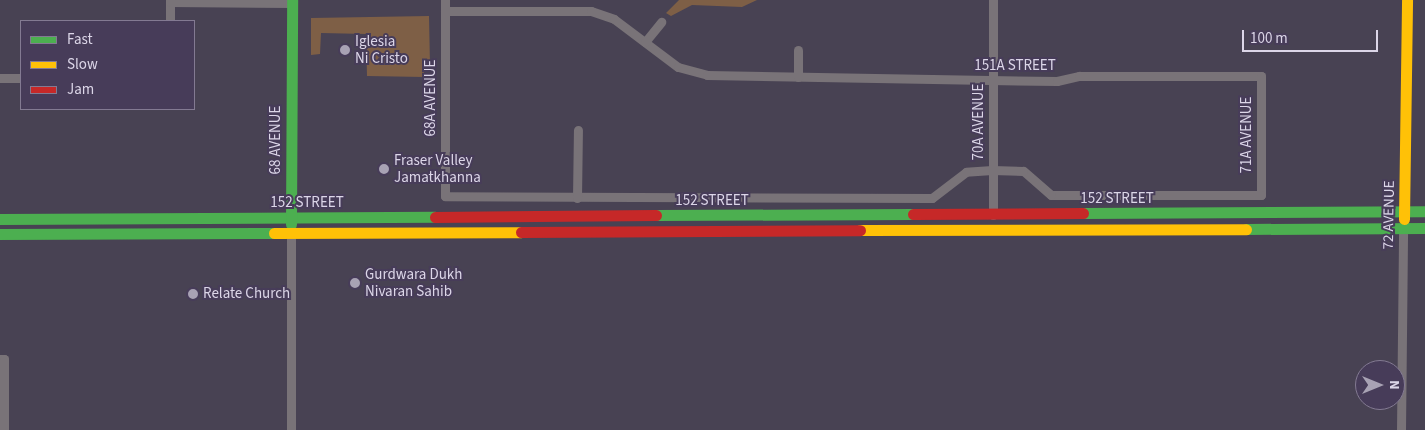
<!DOCTYPE html>
<html>
<head>
<meta charset="utf-8">
<style>
  body { margin:0 }
  #map { position:relative; width:1425px; height:430px; overflow:hidden; background:#484253; font-family:"Source Sans 3",sans-serif }
  div>[style] { position:absolute }
  .green>* { inset:0; background:#7e5f46 }
  .street>* { height:9px; margin:-4.5px; padding:0 4.5px; transform-origin:4.5px; border-radius:4.5px; background:#797378 }
  .fast>* { height:11px; margin:-5.5px; padding:0 5.5px; transform-origin:5.5px; border-radius:5.5px; background:#4caf50 }
  .slow>* { height:11px; margin:-5.5px; padding:0 5.5px; transform-origin:5.5px; border-radius:5.5px; background:#ffc107 }
  .jam>* { height:11px; margin:-5.5px; padding:0 5.5px; transform-origin:5.5px; border-radius:5.5px; background:#c62828 }
  .dots>* { width:14px; height:14px; translate:-50% -50%; box-sizing:border-box; border:2px solid #473c59; border-radius:50% }
  span { translate:-50% -50%; white-space:nowrap; text-align:center; line-height:1.15; -webkit-text-stroke:4px #473c59; paint-order:stroke }
  .poi-label { font-size:15px; color:#dcd6e8 }
  .left { translate:0 -50%; text-align:left }
  .street-label { font-size:15px; color:#dcd6e8 }
  .legend { position:absolute; left:20px; top:20px; width:175px; height:90px; box-sizing:border-box; background:#473c59; border:1px solid #837a92; margin:0; padding:6px 9px; list-style:none; font-size:15px; color:#dcd6e8 }
  .legend li { display:flex; align-items:center; gap:10px; height:25px }
  .legend b { width:25px; border:1px solid #837a92 }
  .north { position:absolute; left:1355px; top:360px; width:50px; height:50px; box-sizing:border-box; background:#473c59; border:1px solid #837a92; border-radius:50%; rotate:90deg; font-size:14px; font-weight:700; line-height:20px; text-align:center; color:#dcd6e8 }
  .north::after { content:''; display:block; margin:auto; width:18px; height:22px; background:#a8a2b4; clip-path:polygon(50% 0,100% 100%,50% 72%,0 100%) }
  .scale { position:absolute; left:1242px; top:30px; width:136px; height:22px; box-sizing:border-box; border:2px solid #dcd6e8; border-top:0; padding-left:6px; font-size:15px; line-height:18px; white-space:nowrap; color:#dcd6e8; -webkit-text-stroke:4px #473c59; paint-order:stroke }
</style>
</head>
<body>
<div id="map">
  <div class="green">
    <div style="clip-path:polygon(679px 0,757px 0,742px 7px,692px 5px,671px 16px,666px 13px)"></div>
    <div style="clip-path:polygon(429px 16px,430px 65px,424px 66px,424px 77px,367px 76px,366px 34px,321px 33px,320px 54px,311px 55px,311px 18px)"></div>
  </div>
  <div class="street">
    <div style="left:170px;top:0;width:21px;rotate:90deg"></div>
    <div style="left:170px;top:2px;width:122px;rotate:0.5deg"></div>
    <div style="left:445px;top:11px;width:146px"></div>
    <div style="left:591px;top:11px;width:24px;rotate:19deg"></div>
    <div style="left:614px;top:19px;width:80px;rotate:36.9deg"></div>
    <div style="left:678px;top:67px;width:30px;rotate:15deg"></div>
    <div style="left:707px;top:75px;width:350px;rotate:1deg"></div>
    <div style="left:1057px;top:81px;width:23px;rotate:-13deg"></div>
    <div style="left:1079px;top:76px;width:182px"></div>
    <div style="left:1261px;top:76px;width:119px;rotate:90deg"></div>
    <div style="left:1261px;top:195px;width:210px;rotate:180deg"></div>
    <div style="left:1051px;top:195px;width:37px;rotate:-139deg"></div>
    <div style="left:1023px;top:171px;width:31px;rotate:-178deg"></div>
    <div style="left:992px;top:170px;width:26px;rotate:176deg"></div>
    <div style="left:966px;top:172px;width:43px;rotate:142.6deg"></div>
    <div style="left:932px;top:198px;width:487px;rotate:-179.8deg"></div>
    <div style="left:445px;top:196px;width:196px;rotate:-90deg"></div>
    <div style="left:645px;top:42px;width:26px;rotate:-51deg"></div>
    <div style="left:798px;top:50px;width:27px;rotate:90deg"></div>
    <div style="left:0;top:78px;width:21px"></div>
    <div style="left:577px;top:198px;width:68px;rotate:-89.2deg"></div>
    <div style="left:993px;top:215px;width:215px;rotate:-90deg"></div>
    <div style="left:291px;top:233px;width:197px;rotate:90deg"></div>
    <div style="left:0;top:359px;width:4px"></div>
    <div style="left:4px;top:359px;width:71px;rotate:90deg"></div>
    <div style="left:1401px;top:430px;width:202px;rotate:-89.4deg"></div>
  </div>
  <div class="fast">
    <div style="left:1083px;top:213px;width:342px;rotate:-0.3deg"></div>
    <div style="left:656px;top:215px;width:257px;rotate:-0.2deg"></div>
    <div style="left:0;top:219px;width:435px;rotate:-0.3deg"></div>
    <div style="left:291px;top:224px;width:224px;rotate:-89.7deg"></div>
    <div style="left:1246px;top:229px;width:179px;rotate:-0.3deg"></div>
    <div style="left:0;top:234px;width:274px;rotate:-0.2deg"></div>
  </div>
  <div class="slow">
    <div style="left:1404px;top:219px;width:219px;rotate:-89.2deg"></div>
    <div style="left:860px;top:230px;width:386px;rotate:-0.1deg"></div>
    <div style="left:274px;top:233px;width:247px;rotate:-0.2deg"></div>
  </div>
  <div class="jam">
    <div style="left:913px;top:214px;width:170px;rotate:-0.3deg"></div>
    <div style="left:435px;top:217px;width:221px;rotate:-0.5deg"></div>
    <div style="left:521px;top:232px;width:339px;rotate:-0.3deg"></div>
  </div>
  <div class="dots">
    <div style="left:345px;top:50px;background:#a8a2b4"></div>
    <div style="left:384px;top:169px;background:#a8a2b4"></div>
    <div style="left:355px;top:283px;background:#a8a2b4"></div>
    <div style="left:193px;top:294px;background:#a8a2b4"></div>
  </div>
  <div class="poi-label">
    <span class="left" style="left:355px;top:50px">Iglesia<br>Ni Cristo</span>
    <span class="left" style="left:394px;top:169px">Fraser Valley<br>Jamatkhanna</span>
    <span class="left" style="left:365px;top:283px">Gurdwara Dukh<br>Nivaran Sahib</span>
    <span class="left" style="left:203px;top:294px">Relate Church</span>
  </div>
  <div class="street-label">
    <span style="left:1015px;top:66px">151A STREET</span>
    <span style="left:431px;top:98px;rotate:-90deg">68A AVENUE</span>
    <span style="left:979px;top:122px;rotate:-90deg">70A AVENUE</span>
    <span style="left:1247px;top:135px;rotate:-90deg">71A AVENUE</span>
    <span style="left:276px;top:140px;rotate:-90deg">68 AVENUE</span>
    <span style="left:1117px;top:199px">152 STREET</span>
    <span style="left:712px;top:201px">152 STREET</span>
    <span style="left:307px;top:203px">152 STREET</span>
    <span style="left:1389px;top:215px;rotate:-89deg">72 AVENUE</span>
  </div>
  <ul class="legend">
  <li><b style="height:6px;background:#4caf50"></b>Fast</li>
  <li><b style="height:6px;background:#ffc107"></b>Slow</li>
  <li><b style="height:6px;background:#c62828"></b>Jam</li>
  </ul>
  <div class="north">N</div>
  <div class="scale">100 m</div>
</div>
</body>
</html>
